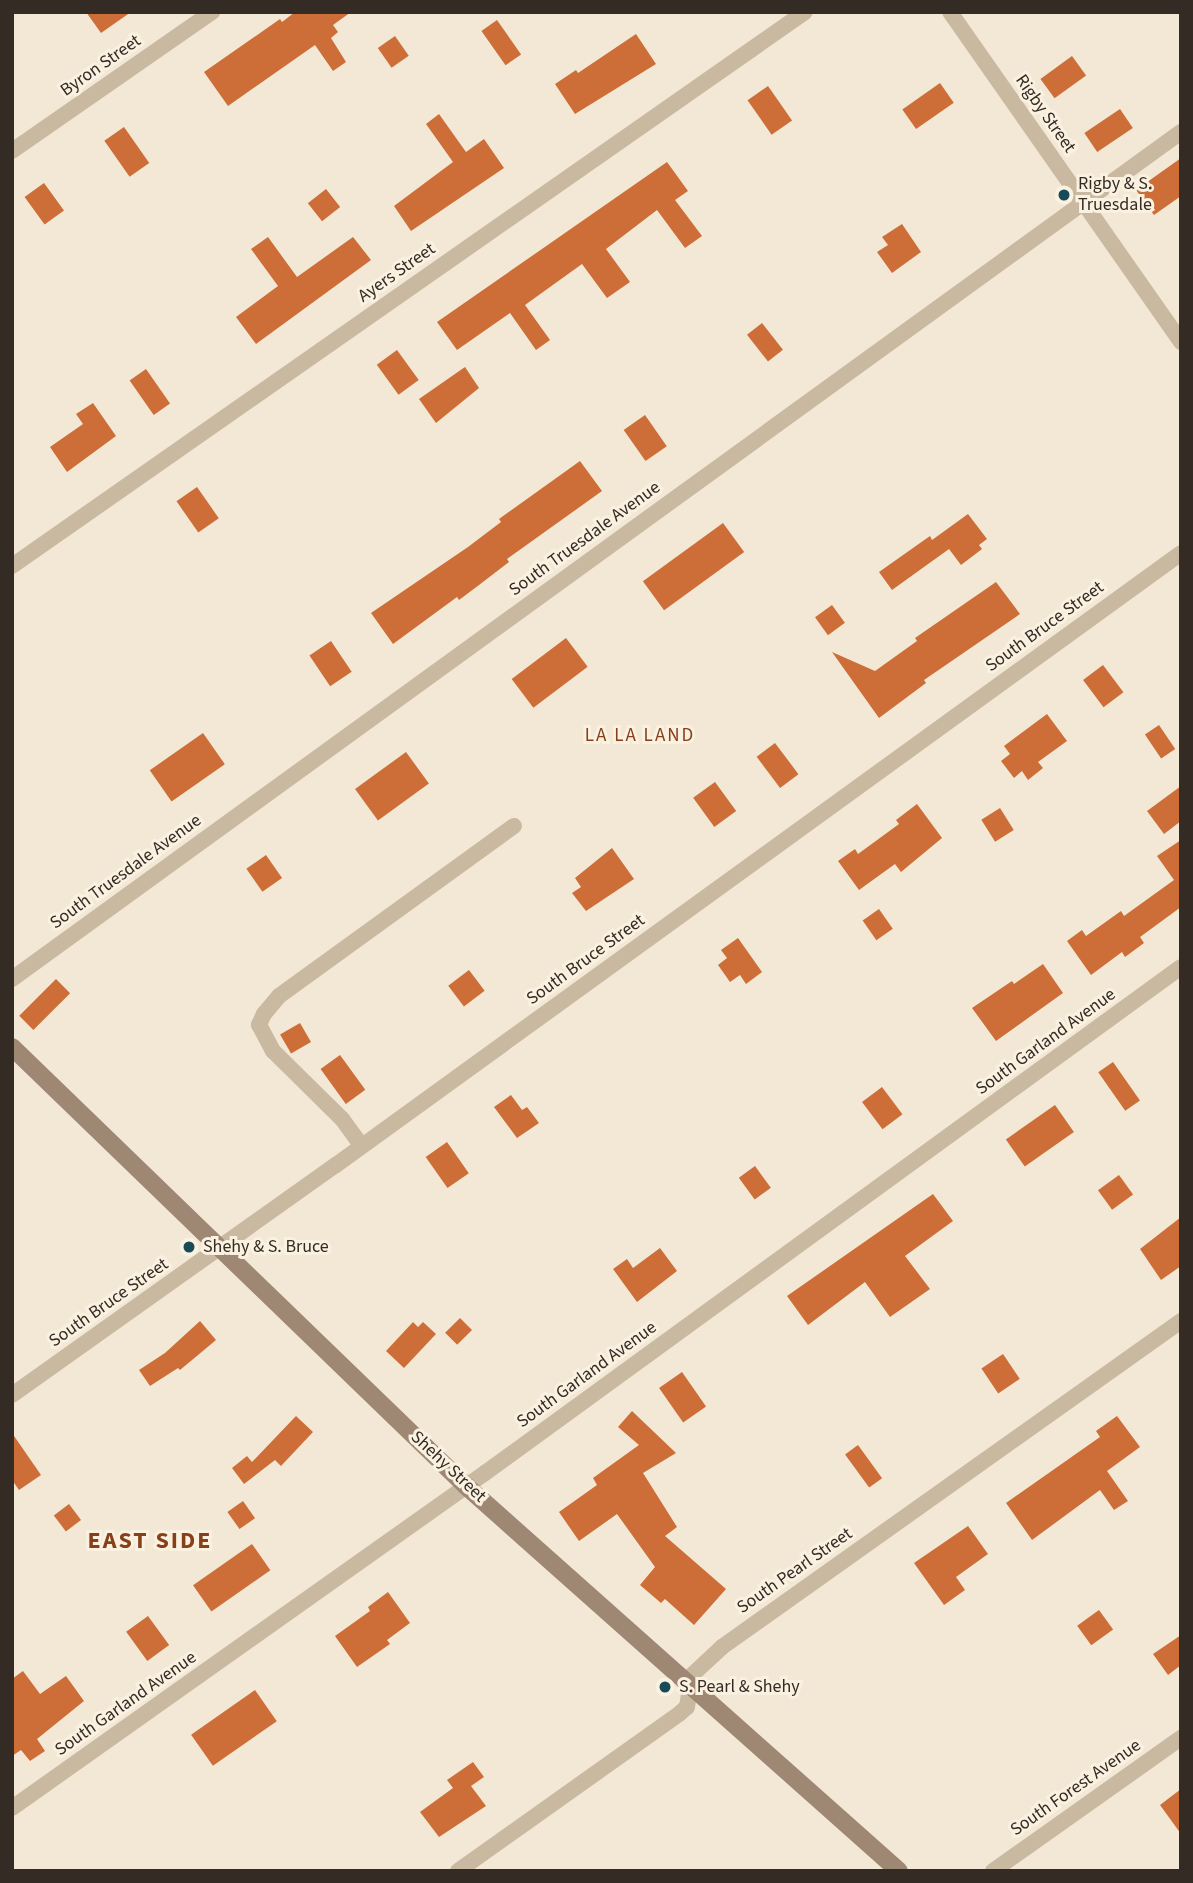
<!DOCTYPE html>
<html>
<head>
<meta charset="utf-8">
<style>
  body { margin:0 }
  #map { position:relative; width:1193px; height:1883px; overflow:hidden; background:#f2e8d5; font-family:"Source Sans 3",sans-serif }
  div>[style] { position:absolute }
  .building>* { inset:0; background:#cd6e38; transform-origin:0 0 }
  .street>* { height:16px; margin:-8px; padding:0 8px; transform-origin:8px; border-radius:8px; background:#cab9a1 }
  .secondary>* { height:18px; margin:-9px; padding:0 9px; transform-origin:9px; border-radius:9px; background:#9e8773 }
  .dots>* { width:19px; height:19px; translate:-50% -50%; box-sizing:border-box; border:4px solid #faf1e1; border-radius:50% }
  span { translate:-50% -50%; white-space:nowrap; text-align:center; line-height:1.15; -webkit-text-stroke:6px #faf1e1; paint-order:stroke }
  .street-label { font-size:18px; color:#342b24 }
  .poi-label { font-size:18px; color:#342b24 }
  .left { translate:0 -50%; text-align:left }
  .neighbourhood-label { font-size:19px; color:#874019; letter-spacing:2px }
  .district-label { font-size:24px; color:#874019; font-weight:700; letter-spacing:2px }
  .frame { position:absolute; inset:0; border:14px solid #342b24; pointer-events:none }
</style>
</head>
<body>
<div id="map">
  <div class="building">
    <div style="clip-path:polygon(86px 12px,131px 12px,101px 33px)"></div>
    <div style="clip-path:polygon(295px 12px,351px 12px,333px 25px,338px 32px,331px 38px,346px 62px,333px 71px,315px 45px,228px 106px,204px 72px,280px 19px,282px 22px)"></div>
    <div style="left:497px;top:20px;width:42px;height:19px;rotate:55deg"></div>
    <div style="clip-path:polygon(636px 34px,656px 64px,575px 114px,555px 84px,576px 70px,578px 73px)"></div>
    <div style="left:395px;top:36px;width:24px;height:21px;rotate:55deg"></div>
    <div style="left:1072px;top:56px;width:24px;height:39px;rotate:54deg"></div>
    <div style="left:940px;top:83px;width:24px;height:46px;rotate:55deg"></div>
    <div style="left:768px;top:86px;width:42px;height:25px;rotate:55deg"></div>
    <div style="left:1120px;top:109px;width:23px;height:43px;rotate:56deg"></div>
    <div style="clip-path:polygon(439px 114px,466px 152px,484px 139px,504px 168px,411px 231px,394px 206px,453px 162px,426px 124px)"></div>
    <div style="left:124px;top:127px;width:44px;height:24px;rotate:55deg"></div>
    <div style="clip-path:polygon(1181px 158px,1181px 196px,1154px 215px,1136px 190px)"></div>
    <div style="clip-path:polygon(667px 162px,688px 191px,675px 200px,702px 236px,685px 248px,657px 210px,606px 249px,630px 282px,607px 298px,582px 264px,525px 305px,550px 340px,536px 350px,510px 313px,457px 350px,437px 322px)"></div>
    <div style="left:44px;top:183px;width:34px;height:24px;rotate:54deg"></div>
    <div style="left:326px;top:189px;width:23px;height:23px;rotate:52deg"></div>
    <div style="clip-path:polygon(902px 224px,921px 252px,892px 273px,877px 252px,888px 245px,882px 237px)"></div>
    <div style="clip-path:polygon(268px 237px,297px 277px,353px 237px,371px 260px,256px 344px,236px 317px,278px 286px,251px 249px)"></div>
    <div style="left:762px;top:323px;width:34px;height:19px;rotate:52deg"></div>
    <div style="left:397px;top:350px;width:37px;height:25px;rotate:54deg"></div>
    <div style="clip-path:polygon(465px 367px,479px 388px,436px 423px,419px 399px)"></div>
    <div style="left:146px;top:369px;width:42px;height:20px;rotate:55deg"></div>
    <div style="clip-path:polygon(93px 403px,116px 436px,67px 472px,50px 447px,83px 424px,76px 414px)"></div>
    <div style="left:645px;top:415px;width:38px;height:26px;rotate:55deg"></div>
    <div style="clip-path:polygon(580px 461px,602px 491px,507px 559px,509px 562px,479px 585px,459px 600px,457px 597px,393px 644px,371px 613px,468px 547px,501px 522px,499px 519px)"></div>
    <div style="left:197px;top:487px;width:38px;height:25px;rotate:55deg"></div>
    <div style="clip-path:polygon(968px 514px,987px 539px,979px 545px,982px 549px,961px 565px,949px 549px,892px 590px,879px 572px,930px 536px,932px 540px)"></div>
    <div style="left:723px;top:523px;width:36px;height:99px;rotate:54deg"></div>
    <div style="clip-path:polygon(996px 582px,1020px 614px,924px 680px,926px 683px,879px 718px,832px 652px,875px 671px,917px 641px,915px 638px)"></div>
    <div style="left:832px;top:605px;width:22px;height:21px;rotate:54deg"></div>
    <div style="left:566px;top:638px;width:36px;height:68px;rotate:53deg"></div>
    <div style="left:331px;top:641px;width:37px;height:26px;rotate:56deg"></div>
    <div style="left:1103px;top:665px;width:34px;height:25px;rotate:53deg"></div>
    <div style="clip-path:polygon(1047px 714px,1067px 741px,1038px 762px,1043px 768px,1028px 780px,1022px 771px,1014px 778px,1001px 761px,1010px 754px,1004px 746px)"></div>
    <div style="left:1159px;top:725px;width:29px;height:17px;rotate:56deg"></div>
    <div style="left:203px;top:733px;width:38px;height:65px;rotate:55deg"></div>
    <div style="left:775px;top:743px;width:39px;height:23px;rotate:53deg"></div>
    <div style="left:406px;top:752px;width:39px;height:63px;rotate:54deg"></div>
    <div style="left:715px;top:782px;width:36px;height:27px;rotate:54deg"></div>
    <div style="clip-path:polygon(1181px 786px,1181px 821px,1164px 834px,1147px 811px)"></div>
    <div style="clip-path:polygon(917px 804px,942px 838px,901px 872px,895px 864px,859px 890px,838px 861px,855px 849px,858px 854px,899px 824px,896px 820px)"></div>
    <div style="left:1000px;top:808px;width:26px;height:22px;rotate:58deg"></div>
    <div style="clip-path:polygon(1181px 840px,1181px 907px,1140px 937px,1144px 943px,1125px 957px,1122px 952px,1091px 975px,1067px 941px,1082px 930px,1086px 936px,1121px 911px,1124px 916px,1174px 880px,1157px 856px)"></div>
    <div style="clip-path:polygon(612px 848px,634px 879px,586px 911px,572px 893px,581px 887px,575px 878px)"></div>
    <div style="left:266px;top:855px;width:28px;height:24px;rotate:55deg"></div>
    <div style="left:879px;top:909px;width:24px;height:20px;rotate:55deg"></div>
    <div style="clip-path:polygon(738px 938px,762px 972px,746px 984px,740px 975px,730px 982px,718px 965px,727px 958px,721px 950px)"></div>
    <div style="clip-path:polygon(1043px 964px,1063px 993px,996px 1041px,972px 1008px,1012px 981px,1014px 984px)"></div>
    <div style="left:469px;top:970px;width:26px;height:26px;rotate:53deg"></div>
    <div style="left:56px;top:979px;width:20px;height:52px;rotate:45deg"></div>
    <div style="left:300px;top:1023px;width:22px;height:23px;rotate:60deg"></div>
    <div style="left:340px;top:1055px;width:43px;height:24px;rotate:54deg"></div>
    <div style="left:1113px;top:1062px;width:47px;height:18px;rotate:55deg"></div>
    <div style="left:882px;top:1087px;width:34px;height:25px;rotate:53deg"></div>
    <div style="clip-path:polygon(511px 1095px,522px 1110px,527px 1107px,539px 1123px,517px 1138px,494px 1107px)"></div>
    <div style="left:1055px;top:1105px;width:33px;height:60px;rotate:55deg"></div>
    <div style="left:447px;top:1142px;width:38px;height:26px;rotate:55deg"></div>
    <div style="left:755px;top:1166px;width:27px;height:20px;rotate:54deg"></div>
    <div style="left:1119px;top:1175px;width:24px;height:26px;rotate:54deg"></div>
    <div style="clip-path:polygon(933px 1194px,953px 1221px,905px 1256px,930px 1289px,890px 1317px,865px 1282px,808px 1325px,787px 1296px)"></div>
    <div style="clip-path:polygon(1181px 1217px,1181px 1266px,1161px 1280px,1140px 1249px)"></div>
    <div style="clip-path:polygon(660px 1248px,677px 1271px,637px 1302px,613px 1269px,627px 1259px,633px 1268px)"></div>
    <div style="left:460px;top:1318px;width:17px;height:21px;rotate:45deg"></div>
    <div style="clip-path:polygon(200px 1321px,216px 1340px,180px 1370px,178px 1368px,150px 1386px,139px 1370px,165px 1353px)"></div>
    <div style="clip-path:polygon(413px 1322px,418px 1327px,423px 1322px,436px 1334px,404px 1368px,386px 1351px)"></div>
    <div style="left:1003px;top:1354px;width:30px;height:26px;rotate:56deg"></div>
    <div style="left:682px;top:1372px;width:42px;height:28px;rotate:55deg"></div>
    <div style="clip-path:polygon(632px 1411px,676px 1453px,643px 1473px,677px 1527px,665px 1536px,726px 1589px,694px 1625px,665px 1599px,661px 1603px,640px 1585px,655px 1567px,617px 1514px,579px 1541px,559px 1512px,597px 1485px,593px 1478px,639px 1445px,618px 1427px)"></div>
    <div style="clip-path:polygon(296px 1416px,313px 1432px,281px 1466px,275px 1460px,244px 1484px,232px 1468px,247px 1456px,252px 1462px)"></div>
    <div style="clip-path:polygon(1117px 1416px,1140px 1447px,1107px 1471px,1128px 1501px,1114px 1510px,1100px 1490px,1032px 1540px,1006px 1503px,1100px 1437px,1096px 1431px)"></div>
    <div style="clip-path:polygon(12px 1433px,41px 1475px,19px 1490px,12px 1480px)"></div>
    <div style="left:858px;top:1445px;width:41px;height:16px;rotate:54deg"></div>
    <div style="left:243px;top:1501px;width:21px;height:19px;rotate:55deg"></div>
    <div style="left:69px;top:1504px;width:20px;height:19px;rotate:53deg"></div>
    <div style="clip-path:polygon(968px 1526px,988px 1554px,956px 1577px,965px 1590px,944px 1605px,914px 1563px)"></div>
    <div style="left:252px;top:1544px;width:32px;height:72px;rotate:55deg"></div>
    <div style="clip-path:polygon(388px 1592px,410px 1623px,387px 1640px,390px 1644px,357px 1667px,335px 1636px,370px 1611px,368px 1607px)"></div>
    <div style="left:1099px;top:1610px;width:24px;height:27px;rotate:54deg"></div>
    <div style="left:148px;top:1616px;width:36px;height:27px;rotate:54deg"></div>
    <div style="clip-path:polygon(1181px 1635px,1181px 1665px,1168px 1675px,1153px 1654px)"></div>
    <div style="clip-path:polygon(23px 1671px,40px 1694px,66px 1676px,84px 1701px,37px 1739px,45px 1751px,30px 1761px,21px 1750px,12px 1756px,12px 1679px)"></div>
    <div style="left:255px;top:1690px;width:38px;height:78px;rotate:55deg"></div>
    <div style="clip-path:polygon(473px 1762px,484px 1777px,471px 1786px,486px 1806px,439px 1837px,420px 1812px,453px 1788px,447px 1780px)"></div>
    <div style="clip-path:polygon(1181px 1789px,1181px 1834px,1160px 1805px)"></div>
  </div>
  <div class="street">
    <div style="left:950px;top:12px;width:403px;rotate:55deg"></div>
    <div style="left:12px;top:151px;width:244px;rotate:-34.8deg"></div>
    <div style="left:12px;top:566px;width:967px;rotate:-34.94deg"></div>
    <div style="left:12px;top:979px;width:1444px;rotate:-35.93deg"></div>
    <div style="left:361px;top:1145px;width:32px;rotate:-126deg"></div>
    <div style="left:342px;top:1119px;width:97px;rotate:-135.4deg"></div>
    <div style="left:273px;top:1051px;width:30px;rotate:-118deg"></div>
    <div style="left:259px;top:1025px;width:12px;rotate:-66deg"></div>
    <div style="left:264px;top:1014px;width:23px;rotate:-50deg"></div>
    <div style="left:279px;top:996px;width:290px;rotate:-35.9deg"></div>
    <div style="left:12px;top:1395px;width:397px;rotate:-35.4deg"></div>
    <div style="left:336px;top:1165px;width:1043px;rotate:-35.91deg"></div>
    <div style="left:12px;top:1808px;width:580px;rotate:-35.31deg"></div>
    <div style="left:485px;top:1473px;width:860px;rotate:-36.02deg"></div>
    <div style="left:458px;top:1871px;width:272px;rotate:-35.4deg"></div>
    <div style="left:680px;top:1713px;width:9px;rotate:-41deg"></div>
    <div style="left:687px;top:1707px;width:32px;rotate:-81deg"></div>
    <div style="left:692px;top:1675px;width:41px;rotate:-43deg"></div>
    <div style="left:722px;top:1647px;width:563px;rotate:-35.38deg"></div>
    <div style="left:993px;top:1871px;width:230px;rotate:-35.3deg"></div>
  </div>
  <div class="secondary">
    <div style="left:12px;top:1047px;width:632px;rotate:44.04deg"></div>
    <div style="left:466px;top:1486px;width:579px;rotate:41.64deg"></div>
  </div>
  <div class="dots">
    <div style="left:1064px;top:195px;background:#184b57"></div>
    <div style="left:189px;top:1247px;background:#184b57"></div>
    <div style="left:665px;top:1687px;background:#184b57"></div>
  </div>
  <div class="street-label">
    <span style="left:101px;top:66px;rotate:-35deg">Byron Street</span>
    <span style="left:1045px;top:114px;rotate:55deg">Rigby Street</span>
    <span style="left:397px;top:273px;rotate:-35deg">Ayers Street</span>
    <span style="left:585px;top:539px;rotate:-36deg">South Truesdale Avenue</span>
    <span style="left:1045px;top:627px;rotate:-36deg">South Bruce Street</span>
    <span style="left:126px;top:872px;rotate:-36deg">South Truesdale Avenue</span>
    <span style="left:586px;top:960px;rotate:-36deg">South Bruce Street</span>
    <span style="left:1046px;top:1042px;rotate:-36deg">South Garland Avenue</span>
    <span style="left:109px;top:1303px;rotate:-35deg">South Bruce Street</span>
    <span style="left:587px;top:1375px;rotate:-36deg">South Garland Avenue</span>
    <span style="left:448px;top:1467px;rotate:43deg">Shehy Street</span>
    <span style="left:795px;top:1571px;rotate:-35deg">South Pearl Street</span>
    <span style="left:126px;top:1704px;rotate:-35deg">South Garland Avenue</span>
    <span style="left:1076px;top:1788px;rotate:-35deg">South Forest Avenue</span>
  </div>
  <div class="poi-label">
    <span class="left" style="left:1078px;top:195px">Rigby &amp; S.<br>Truesdale</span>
    <span class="left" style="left:203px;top:1247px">Shehy &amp; S. Bruce</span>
    <span class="left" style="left:679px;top:1687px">S. Pearl &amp; Shehy</span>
  </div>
  <div class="neighbourhood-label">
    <span style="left:640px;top:736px">LA LA LAND</span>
  </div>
  <div class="district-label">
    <span style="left:150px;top:1541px">EAST SIDE</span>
  </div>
  <div class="frame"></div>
</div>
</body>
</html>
